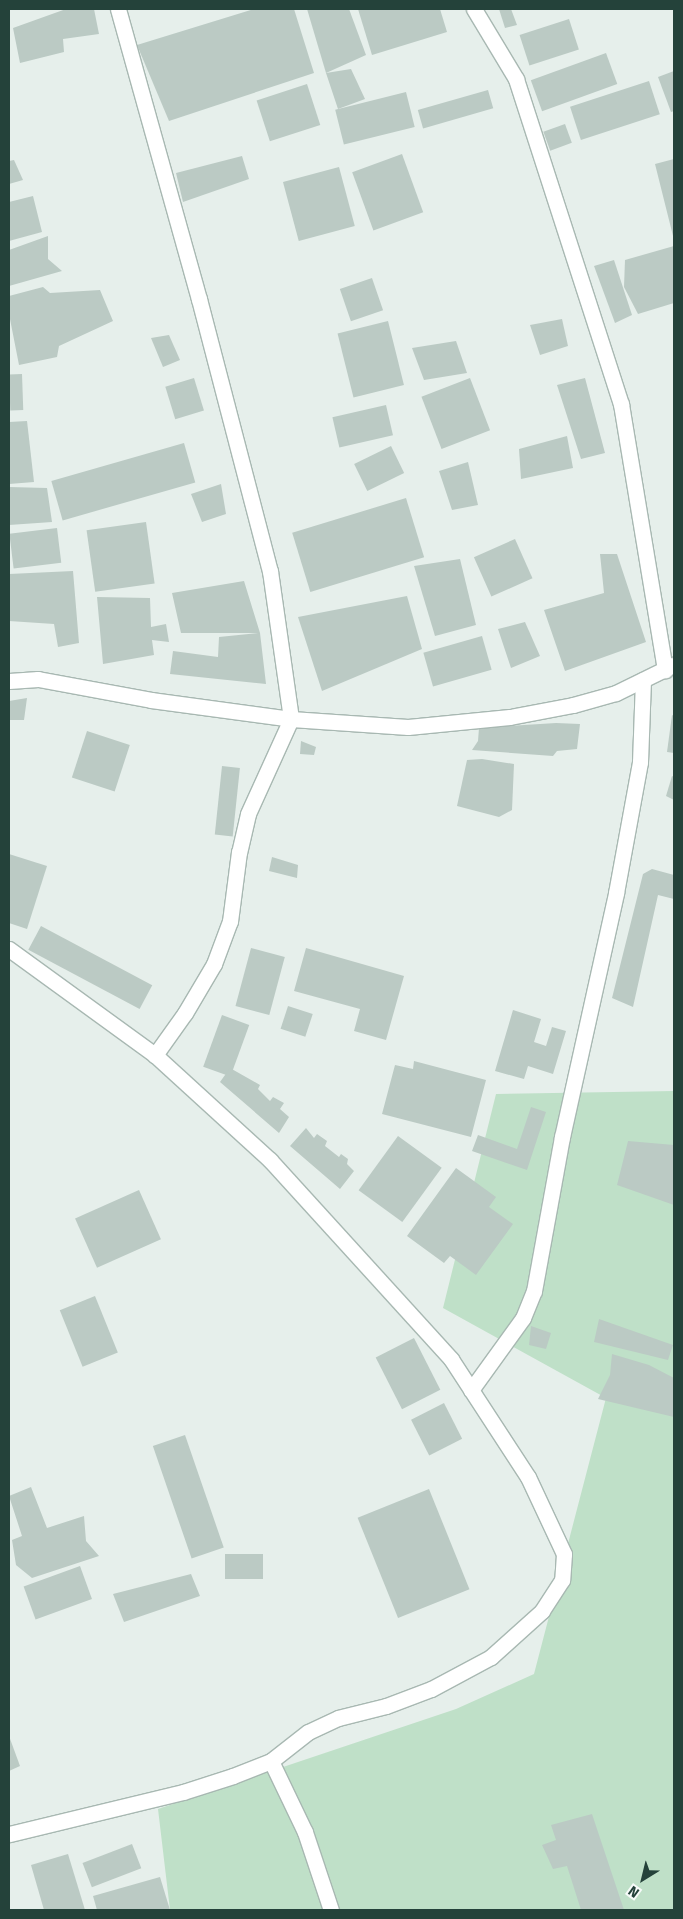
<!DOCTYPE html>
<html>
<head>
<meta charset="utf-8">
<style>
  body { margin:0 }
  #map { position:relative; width:683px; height:1919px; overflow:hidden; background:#e6efeb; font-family:"Fira Sans",sans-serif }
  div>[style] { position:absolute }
  .green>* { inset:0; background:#bfe0c8 }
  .building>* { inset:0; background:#bbcac4; transform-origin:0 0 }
  .roads { filter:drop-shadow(1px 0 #a8b8b2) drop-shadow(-1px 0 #a8b8b2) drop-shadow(0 1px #a8b8b2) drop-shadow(0 -1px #a8b8b2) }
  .street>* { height:15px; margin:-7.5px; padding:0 7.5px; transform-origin:7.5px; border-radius:7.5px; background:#fff }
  span { translate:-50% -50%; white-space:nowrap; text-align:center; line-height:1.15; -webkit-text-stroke:4px #f7fbf9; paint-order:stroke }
  .frame { position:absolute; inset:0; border:10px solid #24423a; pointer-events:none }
  .north { position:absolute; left:618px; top:1854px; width:50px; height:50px; -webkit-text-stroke:4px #f7fbf9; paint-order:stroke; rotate:216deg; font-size:14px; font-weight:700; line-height:20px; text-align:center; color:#24423a }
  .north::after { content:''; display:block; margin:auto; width:18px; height:22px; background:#24423a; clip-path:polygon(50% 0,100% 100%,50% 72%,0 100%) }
</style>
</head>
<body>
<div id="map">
  <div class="green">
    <div style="clip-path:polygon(674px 1091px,674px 1910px,170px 1910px,158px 1809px,456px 1709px,534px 1674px,606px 1398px,443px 1308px,496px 1094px)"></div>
  </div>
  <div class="building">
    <div style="clip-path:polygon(66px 9px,94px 9px,99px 34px,63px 39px,64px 52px,20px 63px,13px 28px)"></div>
    <div style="clip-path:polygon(254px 9px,294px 9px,314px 73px,169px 121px,137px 45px)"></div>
    <div style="clip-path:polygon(307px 9px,349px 9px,366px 55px,326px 73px)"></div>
    <div style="clip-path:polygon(358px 9px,440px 9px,447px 32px,372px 55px)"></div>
    <div style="clip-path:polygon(499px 9px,511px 9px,517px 25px,505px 28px)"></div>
    <div style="left:569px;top:19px;width:32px;height:52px;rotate:72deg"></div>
    <div style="left:606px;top:53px;width:33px;height:80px;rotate:70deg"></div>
    <div style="clip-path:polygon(351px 69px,365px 99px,338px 109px,326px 73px)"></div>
    <div style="clip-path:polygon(674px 71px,674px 111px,671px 112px,658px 77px)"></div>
    <div style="left:649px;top:81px;width:35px;height:83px;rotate:72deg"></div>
    <div style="left:307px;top:84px;width:43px;height:53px;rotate:72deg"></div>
    <div style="left:488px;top:90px;width:19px;height:73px;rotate:74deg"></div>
    <div style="left:406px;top:92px;width:36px;height:73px;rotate:76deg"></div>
    <div style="left:565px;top:124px;width:20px;height:23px;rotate:70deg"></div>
    <div style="left:402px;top:154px;width:62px;height:53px;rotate:70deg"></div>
    <div style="clip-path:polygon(242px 156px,249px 179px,183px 202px,176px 173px)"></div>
    <div style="clip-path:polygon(674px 159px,674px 240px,655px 164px)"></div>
    <div style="clip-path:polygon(14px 160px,23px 180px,9px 184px,9px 161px)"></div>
    <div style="left:339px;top:167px;width:61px;height:58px;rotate:75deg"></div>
    <div style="clip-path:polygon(33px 196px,42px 232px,9px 241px,9px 202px)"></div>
    <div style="clip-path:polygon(48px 236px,48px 259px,62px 271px,9px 286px,9px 250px)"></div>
    <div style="clip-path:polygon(674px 246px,674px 303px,638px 314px,624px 287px,625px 260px)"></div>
    <div style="clip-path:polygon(614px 260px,632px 315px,615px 323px,594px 266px)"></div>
    <div style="left:372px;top:278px;width:34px;height:34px;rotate:71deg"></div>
    <div style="clip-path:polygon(43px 287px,50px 293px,100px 290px,113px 321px,59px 346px,57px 357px,19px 365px,9px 314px,9px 296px)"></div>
    <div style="clip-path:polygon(562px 319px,568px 346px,540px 355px,530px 325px)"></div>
    <div style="left:388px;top:321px;width:66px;height:52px;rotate:76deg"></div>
    <div style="clip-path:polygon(169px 335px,180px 360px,163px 367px,151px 338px)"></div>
    <div style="clip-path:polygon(456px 341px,467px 373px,424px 380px,412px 348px)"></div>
    <div style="left:22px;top:374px;width:36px;height:13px;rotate:88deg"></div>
    <div style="left:194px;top:378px;width:34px;height:30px;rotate:73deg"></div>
    <div style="left:470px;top:378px;width:56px;height:52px;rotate:69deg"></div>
    <div style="clip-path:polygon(585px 378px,605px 453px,581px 459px,557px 385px)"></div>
    <div style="left:386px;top:405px;width:31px;height:55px;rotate:77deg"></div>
    <div style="clip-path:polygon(27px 421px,34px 482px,9px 484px,9px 422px)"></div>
    <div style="clip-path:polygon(567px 436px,573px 468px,521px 479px,519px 449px)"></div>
    <div style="left:184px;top:443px;width:41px;height:138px;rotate:74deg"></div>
    <div style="left:391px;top:446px;width:30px;height:41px;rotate:64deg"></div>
    <div style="clip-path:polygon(468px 462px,478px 505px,452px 510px,439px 471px)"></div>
    <div style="clip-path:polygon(221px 484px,226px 514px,202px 522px,191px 494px)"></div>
    <div style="clip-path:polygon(9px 487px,47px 488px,52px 522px,9px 525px)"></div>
    <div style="left:406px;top:498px;width:62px;height:119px;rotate:73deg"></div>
    <div style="left:146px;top:522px;width:62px;height:60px;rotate:82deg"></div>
    <div style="left:57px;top:528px;width:35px;height:48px;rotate:83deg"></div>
    <div style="left:515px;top:539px;width:43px;height:45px;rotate:66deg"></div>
    <div style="clip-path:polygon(600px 554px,617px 554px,646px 642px,565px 671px,544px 610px,604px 593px)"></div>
    <div style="clip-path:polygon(460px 559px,476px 625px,435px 636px,414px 566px)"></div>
    <div style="clip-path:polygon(73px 571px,79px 643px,58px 647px,54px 624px,9px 621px,9px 574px)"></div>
    <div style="clip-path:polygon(244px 581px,260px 633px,266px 684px,170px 674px,173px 651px,218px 657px,219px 637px,258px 633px,181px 633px,172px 593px)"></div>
    <div style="clip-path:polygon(407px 596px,422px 649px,322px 691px,298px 617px)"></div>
    <div style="clip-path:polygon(97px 597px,150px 598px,151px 627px,166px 624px,169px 642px,152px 640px,154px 655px,103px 664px)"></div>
    <div style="clip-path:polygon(525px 622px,540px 656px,511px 668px,498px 629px)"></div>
    <div style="left:482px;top:636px;width:35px;height:61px;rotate:74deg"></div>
    <div style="clip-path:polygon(27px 698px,24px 720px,9px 720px,9px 701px)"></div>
    <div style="clip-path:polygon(672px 715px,674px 716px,674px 753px,667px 752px)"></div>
    <div style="clip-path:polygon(556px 723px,580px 724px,577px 749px,557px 751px,553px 756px,472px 750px,478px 741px,479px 728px)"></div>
    <div style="left:87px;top:731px;width:45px;height:49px;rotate:18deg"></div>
    <div style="clip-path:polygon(301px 741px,316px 747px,314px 755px,300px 754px)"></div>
    <div style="clip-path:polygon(482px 759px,514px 764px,512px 810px,499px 817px,457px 806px,467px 760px)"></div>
    <div style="left:222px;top:766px;width:18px;height:69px;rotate:6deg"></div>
    <div style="clip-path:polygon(672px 776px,674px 777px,674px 800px,666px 796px)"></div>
    <div style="clip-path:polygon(9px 854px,47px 866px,27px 929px,9px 923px)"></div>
    <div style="clip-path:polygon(272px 857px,298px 865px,297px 878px,269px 871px)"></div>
    <div style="clip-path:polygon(652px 869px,674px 875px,674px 899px,658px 895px,633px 1007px,612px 998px,643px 874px)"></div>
    <div style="left:41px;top:926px;width:126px;height:27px;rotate:28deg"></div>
    <div style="left:251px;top:948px;width:35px;height:60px;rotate:15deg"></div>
    <div style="clip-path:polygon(306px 948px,404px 976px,386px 1040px,354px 1031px,360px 1009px,294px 991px)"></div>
    <div style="left:288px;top:1006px;width:26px;height:24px;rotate:18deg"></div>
    <div style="clip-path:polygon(513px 1010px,541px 1019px,534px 1042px,546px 1046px,552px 1027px,566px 1031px,553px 1074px,528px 1066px,524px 1079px,495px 1071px)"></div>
    <div style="left:222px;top:1015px;width:29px;height:55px;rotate:20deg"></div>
    <div style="clip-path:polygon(414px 1061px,486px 1080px,471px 1137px,382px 1114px,395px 1065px,413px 1069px)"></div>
    <div style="clip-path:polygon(230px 1068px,260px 1085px,258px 1089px,270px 1101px,273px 1097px,284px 1103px,280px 1109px,289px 1117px,279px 1133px,220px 1082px)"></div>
    <div style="clip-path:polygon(531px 1107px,546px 1112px,527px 1170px,472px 1151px,478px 1135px,517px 1149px)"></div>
    <div style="clip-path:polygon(306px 1128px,314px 1138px,317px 1134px,327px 1141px,325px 1146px,339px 1157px,341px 1154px,348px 1159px,347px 1164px,354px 1171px,340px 1189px,290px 1146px)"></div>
    <div style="left:398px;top:1136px;width:54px;height:67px;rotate:36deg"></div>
    <div style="clip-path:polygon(628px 1141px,674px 1145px,674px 1205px,617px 1185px)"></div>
    <div style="clip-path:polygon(456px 1168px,496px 1197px,489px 1207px,513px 1224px,476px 1275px,450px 1256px,444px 1263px,407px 1236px)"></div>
    <div style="left:139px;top:1190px;width:54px;height:70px;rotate:66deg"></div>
    <div style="left:95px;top:1296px;width:61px;height:38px;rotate:68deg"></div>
    <div style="clip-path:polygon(599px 1319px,673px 1345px,668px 1360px,594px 1342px)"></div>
    <div style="clip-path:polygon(531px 1326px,551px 1333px,546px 1349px,529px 1345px)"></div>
    <div style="left:414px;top:1338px;width:58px;height:43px;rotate:63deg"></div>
    <div style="clip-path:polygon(612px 1354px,649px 1365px,674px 1378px,674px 1417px,598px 1399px,610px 1375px)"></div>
    <div style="left:444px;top:1403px;width:40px;height:37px;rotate:63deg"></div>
    <div style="left:185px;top:1435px;width:119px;height:34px;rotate:71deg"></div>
    <div style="clip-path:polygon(31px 1487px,47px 1528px,84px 1516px,86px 1541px,99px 1556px,32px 1578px,16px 1565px,12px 1540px,22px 1536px,9px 1496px)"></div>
    <div style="left:429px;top:1489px;width:108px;height:77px;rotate:68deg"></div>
    <div style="left:225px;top:1554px;width:38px;height:25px"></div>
    <div style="left:80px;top:1566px;width:35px;height:60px;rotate:70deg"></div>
    <div style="clip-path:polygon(191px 1574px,200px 1596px,124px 1622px,113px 1594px)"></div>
    <div style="clip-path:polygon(9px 1736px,20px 1766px,9px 1771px)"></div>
    <div style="clip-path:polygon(592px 1814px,624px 1910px,581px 1910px,567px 1866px,553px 1869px,542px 1845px,556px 1840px,551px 1825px)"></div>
    <div style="left:132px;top:1844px;width:26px;height:53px;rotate:69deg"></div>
    <div style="clip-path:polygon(68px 1854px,85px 1910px,44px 1910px,31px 1865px)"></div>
    <div style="clip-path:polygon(160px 1877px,170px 1910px,97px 1910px,93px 1896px)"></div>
  </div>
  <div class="roads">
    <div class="street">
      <div style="left:118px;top:9px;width:301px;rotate:74.4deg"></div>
      <div style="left:199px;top:299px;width:281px;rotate:75.4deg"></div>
      <div style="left:270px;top:571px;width:149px;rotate:81.9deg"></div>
      <div style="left:291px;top:719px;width:104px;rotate:114.4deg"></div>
      <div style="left:248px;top:814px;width:39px;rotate:103deg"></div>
      <div style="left:239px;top:852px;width:70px;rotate:97.4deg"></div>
      <div style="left:230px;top:921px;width:46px;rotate:110.4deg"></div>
      <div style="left:214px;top:964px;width:57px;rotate:120.6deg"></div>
      <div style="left:185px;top:1013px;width:52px;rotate:125.5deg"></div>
      <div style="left:474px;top:9px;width:82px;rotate:59deg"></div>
      <div style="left:516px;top:79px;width:342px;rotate:72.1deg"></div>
      <div style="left:621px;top:404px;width:270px;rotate:80.6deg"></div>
      <div style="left:9px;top:681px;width:29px;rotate:-4deg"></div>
      <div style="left:38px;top:679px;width:115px;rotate:10.5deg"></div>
      <div style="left:151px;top:700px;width:141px;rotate:7.7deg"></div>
      <div style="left:291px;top:719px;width:117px;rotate:3.9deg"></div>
      <div style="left:408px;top:727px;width:102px;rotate:-5.6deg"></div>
      <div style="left:510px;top:717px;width:64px;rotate:-10.8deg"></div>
      <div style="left:573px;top:705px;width:45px;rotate:-15.6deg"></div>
      <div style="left:616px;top:693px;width:64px;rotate:-26.2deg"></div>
      <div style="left:9px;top:949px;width:180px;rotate:36deg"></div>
      <div style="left:155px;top:1055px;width:156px;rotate:42.4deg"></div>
      <div style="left:270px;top:1160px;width:269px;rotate:47.7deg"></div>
      <div style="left:451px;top:1359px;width:141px;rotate:56.9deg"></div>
      <div style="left:528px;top:1477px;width:85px;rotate:64.9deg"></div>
      <div style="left:564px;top:1554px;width:26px;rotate:94deg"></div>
      <div style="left:562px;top:1580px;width:37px;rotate:123deg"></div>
      <div style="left:542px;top:1611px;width:69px;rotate:138deg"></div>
      <div style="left:491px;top:1657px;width:68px;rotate:151.9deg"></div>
      <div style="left:431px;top:1689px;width:48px;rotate:159.3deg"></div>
      <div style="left:386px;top:1706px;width:49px;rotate:166deg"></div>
      <div style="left:338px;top:1718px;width:33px;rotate:155deg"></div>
      <div style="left:308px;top:1732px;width:47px;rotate:141.9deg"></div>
      <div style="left:271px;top:1761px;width:41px;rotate:158.5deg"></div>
      <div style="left:233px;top:1776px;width:52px;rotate:162.3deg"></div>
      <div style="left:183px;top:1792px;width:179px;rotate:166.4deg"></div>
      <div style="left:471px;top:1390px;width:89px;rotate:-54.2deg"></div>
      <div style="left:523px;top:1318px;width:29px;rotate:-68deg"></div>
      <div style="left:534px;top:1291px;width:157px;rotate:-79.7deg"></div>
      <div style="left:562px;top:1137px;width:250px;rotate:-77.5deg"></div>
      <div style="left:616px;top:893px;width:133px;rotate:-79.6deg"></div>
      <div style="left:640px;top:762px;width:82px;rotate:-87.9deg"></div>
      <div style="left:271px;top:1761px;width:79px;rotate:64.4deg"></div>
      <div style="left:305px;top:1832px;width:82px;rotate:71.6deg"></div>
    </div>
  </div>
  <div class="frame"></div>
  <div class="north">N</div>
</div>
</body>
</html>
